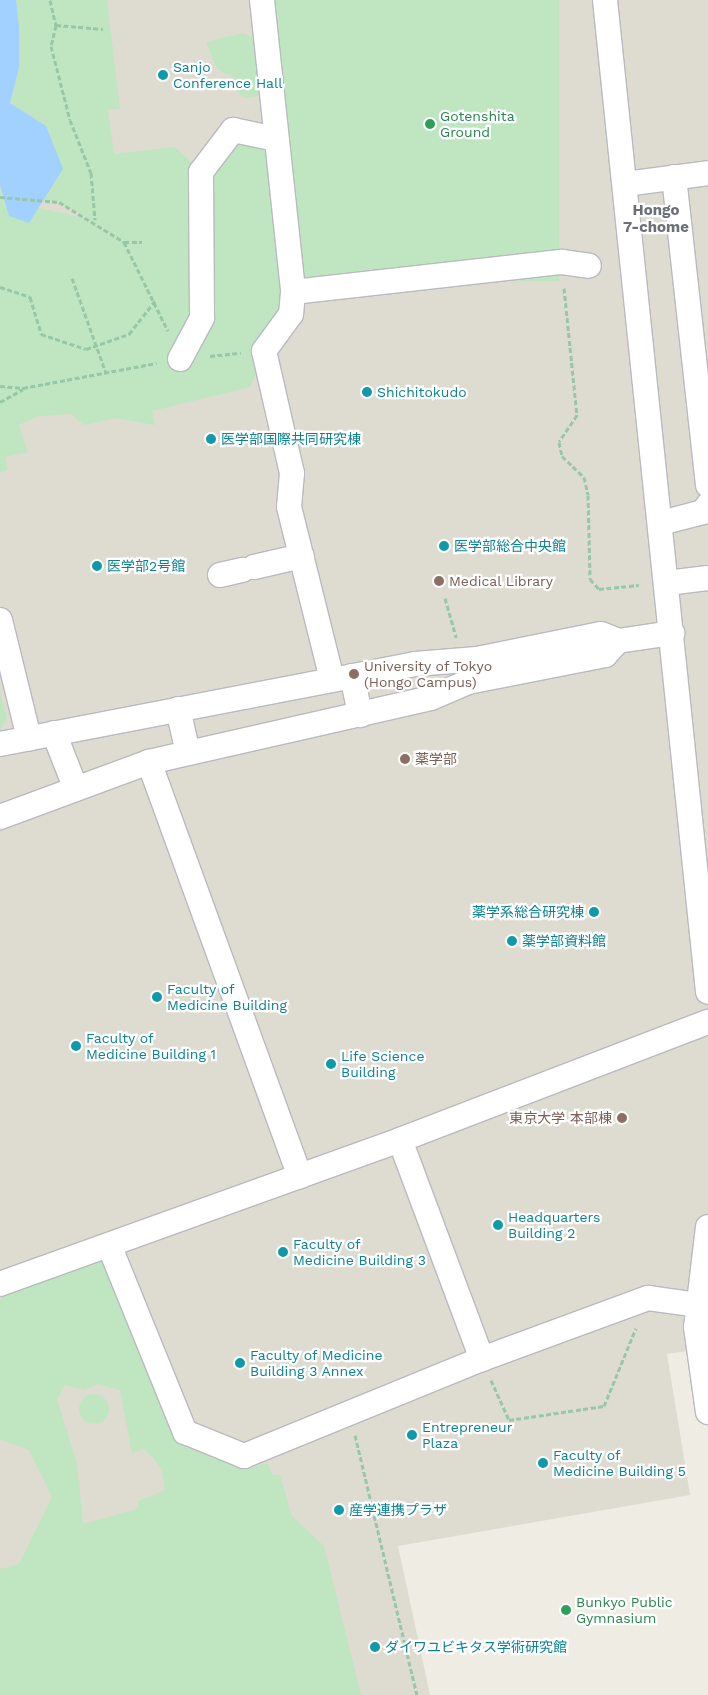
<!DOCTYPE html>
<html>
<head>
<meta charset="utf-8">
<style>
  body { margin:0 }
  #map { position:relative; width:708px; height:1695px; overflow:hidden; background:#eeece3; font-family:"Work Sans","Noto Sans JP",sans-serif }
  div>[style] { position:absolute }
  .education>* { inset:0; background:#dedbd1 }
  .green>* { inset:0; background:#bfe6c1; transform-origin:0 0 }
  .round { border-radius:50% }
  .water>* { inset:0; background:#a2d1ff }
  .path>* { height:3px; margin-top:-1.5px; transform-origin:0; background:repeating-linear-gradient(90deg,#98c7a8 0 5px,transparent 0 7.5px) }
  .roads { filter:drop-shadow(1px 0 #b8babf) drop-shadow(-1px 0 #b8babf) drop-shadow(0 1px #b8babf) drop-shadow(0 -1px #b8babf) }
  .minor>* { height:24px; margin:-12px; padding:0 12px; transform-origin:12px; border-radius:12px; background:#fff }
  .dots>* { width:14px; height:14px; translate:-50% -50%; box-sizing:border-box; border:2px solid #fff; border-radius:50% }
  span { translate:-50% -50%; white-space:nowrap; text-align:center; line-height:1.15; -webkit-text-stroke:4.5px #fff; paint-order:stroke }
  .culture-label { font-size:14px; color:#0d838f }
  .left { translate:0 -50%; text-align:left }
  .right { translate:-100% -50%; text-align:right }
  .leisure-label { font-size:14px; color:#27864d }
  .education-label { font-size:14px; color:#785e54 }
  .neighbourhood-label { font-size:15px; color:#6c7076; font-weight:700 }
</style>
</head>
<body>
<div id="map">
  <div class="education">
    <div style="clip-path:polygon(0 0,708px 0,708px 1348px,667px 1354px,690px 1495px,398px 1546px,430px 1695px,0 1695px)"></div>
  </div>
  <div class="green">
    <div style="clip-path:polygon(16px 0,107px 0,120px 109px,108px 110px,114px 154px,175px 147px,201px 172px,233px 130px,276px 139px,293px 291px,250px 387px,152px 411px,155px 425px,115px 418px,84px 425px,71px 414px,38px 416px,19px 425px,28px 452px,5px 457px,8px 470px,0 473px,0 199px,92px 220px,59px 202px,0 195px,0 180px,46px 126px,10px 103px,19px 68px)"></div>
    <div style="left:274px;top:0;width:285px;height:281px"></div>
    <div style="clip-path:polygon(243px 33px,262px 42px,271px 94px,245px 98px,238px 93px,236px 79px,217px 69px,206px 42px)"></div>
    <div style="clip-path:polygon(0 692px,7px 718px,0 730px)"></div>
    <div style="clip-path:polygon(evenodd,107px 1250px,182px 1436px,245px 1461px,246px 1469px,268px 1463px,272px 1475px,280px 1475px,292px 1516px,324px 1546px,361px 1695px,0 1695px,0 1569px,19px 1564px,52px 1497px,29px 1450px,0 1439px,0 1300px,16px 1285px,107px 1250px,98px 1384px,120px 1390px,132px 1453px,144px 1449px,152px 1456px,162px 1470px,165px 1490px,137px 1502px,139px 1507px,134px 1510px,83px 1524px,77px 1463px,57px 1399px,65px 1385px,85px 1390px,98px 1384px)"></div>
    <div class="round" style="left:79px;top:1394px;width:30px;height:30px"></div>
  </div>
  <div class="water">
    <div style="clip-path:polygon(0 0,16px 0,19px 27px,19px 68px,10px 103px,46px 126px,63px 169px,29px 223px,9px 216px,0 185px)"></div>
  </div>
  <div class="path">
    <div style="left:50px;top:0;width:26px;rotate:77deg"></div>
    <div style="left:56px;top:25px;width:22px;rotate:103deg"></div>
    <div style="left:51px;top:46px;width:76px;rotate:75.6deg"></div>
    <div style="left:70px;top:120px;width:57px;rotate:68.4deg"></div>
    <div style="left:91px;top:173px;width:47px;rotate:85.1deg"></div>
    <div style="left:56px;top:25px;width:47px;rotate:4.9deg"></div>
    <div style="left:0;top:197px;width:59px;rotate:4.8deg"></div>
    <div style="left:59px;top:202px;width:76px;rotate:31.6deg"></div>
    <div style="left:124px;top:242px;width:99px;rotate:63.7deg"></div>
    <div style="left:124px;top:242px;width:18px"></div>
    <div style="left:72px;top:278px;width:101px;rotate:70.3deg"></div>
    <div style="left:0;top:287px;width:32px;rotate:18deg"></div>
    <div style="left:30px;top:297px;width:39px;rotate:73deg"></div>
    <div style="left:41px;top:334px;width:47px;rotate:18.4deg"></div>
    <div style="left:86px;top:349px;width:46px;rotate:-19.2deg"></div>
    <div style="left:129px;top:334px;width:42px;rotate:-51.8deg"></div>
    <div style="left:564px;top:288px;width:128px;rotate:84.2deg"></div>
    <div style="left:577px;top:415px;width:32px;rotate:124deg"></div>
    <div style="left:559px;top:442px;width:14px;rotate:78deg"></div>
    <div style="left:562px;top:456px;width:30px;rotate:44deg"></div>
    <div style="left:584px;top:477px;width:18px;rotate:77deg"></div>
    <div style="left:588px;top:495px;width:84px;rotate:88.6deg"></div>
    <div style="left:590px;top:579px;width:13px;rotate:48deg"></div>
    <div style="left:599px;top:589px;width:40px;rotate:-5.7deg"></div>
    <div style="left:210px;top:356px;width:31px;rotate:-6deg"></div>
    <div style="left:0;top:386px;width:23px;rotate:5deg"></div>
    <div style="left:23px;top:388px;width:136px;rotate:-10.6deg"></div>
    <div style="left:0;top:402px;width:26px;rotate:-29deg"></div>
    <div style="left:445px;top:598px;width:41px;rotate:74.2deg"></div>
    <div style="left:491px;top:1380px;width:44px;rotate:65.8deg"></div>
    <div style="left:509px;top:1420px;width:96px;rotate:-8.4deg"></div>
    <div style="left:604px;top:1406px;width:84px;rotate:-67.7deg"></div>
    <div style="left:355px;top:1435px;width:267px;rotate:76.6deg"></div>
  </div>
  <div class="roads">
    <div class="minor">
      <div style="left:262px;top:0;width:294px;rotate:83.9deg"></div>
      <div style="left:293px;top:292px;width:22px;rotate:95deg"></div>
      <div style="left:291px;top:314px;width:46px;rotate:126.1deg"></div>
      <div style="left:264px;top:351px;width:125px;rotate:77.1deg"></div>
      <div style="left:292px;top:473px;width:34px;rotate:95deg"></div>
      <div style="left:289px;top:507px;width:178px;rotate:76deg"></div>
      <div style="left:605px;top:0;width:997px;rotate:84.07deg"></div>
      <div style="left:674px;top:177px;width:310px;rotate:83.7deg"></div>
      <div style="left:625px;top:184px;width:84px;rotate:-7.5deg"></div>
      <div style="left:293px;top:292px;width:271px;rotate:-6.4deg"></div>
      <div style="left:562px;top:262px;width:27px;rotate:8deg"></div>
      <div style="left:180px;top:359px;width:47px;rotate:-61.8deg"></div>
      <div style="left:202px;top:318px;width:146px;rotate:-90.4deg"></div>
      <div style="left:201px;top:172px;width:53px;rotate:-52.7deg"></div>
      <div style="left:233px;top:130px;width:44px;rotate:11.8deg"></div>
      <div style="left:661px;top:523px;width:43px;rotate:-14.7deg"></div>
      <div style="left:703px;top:512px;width:9px;rotate:-54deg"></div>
      <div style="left:254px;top:567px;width:49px;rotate:-12.9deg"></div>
      <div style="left:220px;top:575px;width:23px;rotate:-13deg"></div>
      <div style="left:667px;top:583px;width:41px;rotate:-7deg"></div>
      <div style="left:0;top:620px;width:122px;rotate:76.2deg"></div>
      <div style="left:352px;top:676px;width:40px;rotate:78deg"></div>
      <div style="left:178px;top:709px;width:45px;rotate:77.2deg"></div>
      <div style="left:54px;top:733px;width:60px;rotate:68.6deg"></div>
      <div style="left:0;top:744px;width:423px;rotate:-10.9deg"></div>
      <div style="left:415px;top:664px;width:62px;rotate:-4.6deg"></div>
      <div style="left:477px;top:659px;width:126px;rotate:-11.4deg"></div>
      <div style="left:601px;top:634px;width:18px;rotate:22deg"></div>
      <div style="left:618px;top:641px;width:55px;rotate:-8.4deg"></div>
      <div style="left:149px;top:762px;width:441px;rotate:70deg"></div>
      <div style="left:0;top:817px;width:159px;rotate:-20.3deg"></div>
      <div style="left:149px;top:762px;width:289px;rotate:-12.8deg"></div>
      <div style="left:431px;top:698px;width:40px;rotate:-23.4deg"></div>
      <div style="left:468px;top:682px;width:140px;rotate:-11.1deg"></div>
      <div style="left:605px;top:655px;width:19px;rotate:-47deg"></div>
      <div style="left:400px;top:1140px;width:234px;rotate:69.5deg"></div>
      <div style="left:708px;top:1227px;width:101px;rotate:96.8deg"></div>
      <div style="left:696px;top:1327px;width:86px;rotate:82deg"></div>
      <div style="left:109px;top:1245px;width:202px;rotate:67.9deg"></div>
      <div style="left:185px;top:1432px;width:64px;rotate:22.1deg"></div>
      <div style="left:244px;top:1456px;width:257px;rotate:-22.2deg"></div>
      <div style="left:482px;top:1359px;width:177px;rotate:-20.2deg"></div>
      <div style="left:648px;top:1298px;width:50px;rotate:8deg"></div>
      <div style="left:0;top:1284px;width:425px;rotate:-19.8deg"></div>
      <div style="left:400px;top:1140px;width:330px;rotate:-21deg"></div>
    </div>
  </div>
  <div class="dots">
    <div style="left:163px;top:75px;background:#0f9aa8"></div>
    <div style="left:430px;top:124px;background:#2e9e5b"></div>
    <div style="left:367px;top:392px;background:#0f9aa8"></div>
    <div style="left:211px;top:439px;background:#0f9aa8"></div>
    <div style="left:444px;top:546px;background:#0f9aa8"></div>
    <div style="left:97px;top:566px;background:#0f9aa8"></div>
    <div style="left:439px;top:581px;background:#8d6e63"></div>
    <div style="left:354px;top:674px;background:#8d6e63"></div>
    <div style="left:405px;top:759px;background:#8d6e63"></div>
    <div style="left:594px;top:912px;background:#0f9aa8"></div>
    <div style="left:512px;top:941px;background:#0f9aa8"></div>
    <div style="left:157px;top:997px;background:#0f9aa8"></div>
    <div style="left:76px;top:1046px;background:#0f9aa8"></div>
    <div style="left:331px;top:1064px;background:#0f9aa8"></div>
    <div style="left:622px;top:1118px;background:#8d6e63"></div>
    <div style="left:498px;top:1225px;background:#0f9aa8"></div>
    <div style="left:283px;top:1252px;background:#0f9aa8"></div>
    <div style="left:240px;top:1363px;background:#0f9aa8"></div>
    <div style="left:412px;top:1435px;background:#0f9aa8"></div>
    <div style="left:543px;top:1463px;background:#0f9aa8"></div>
    <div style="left:339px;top:1510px;background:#0f9aa8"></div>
    <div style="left:566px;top:1610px;background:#2e9e5b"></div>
    <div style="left:375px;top:1647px;background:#0f9aa8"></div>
  </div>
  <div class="culture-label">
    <span class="left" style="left:173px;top:75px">Sanjo<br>Conference Hall</span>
    <span class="left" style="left:377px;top:392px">Shichitokudo</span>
    <span class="left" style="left:221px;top:439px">医学部国際共同研究棟</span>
    <span class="left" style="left:454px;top:546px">医学部総合中央館</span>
    <span class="left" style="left:107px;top:566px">医学部2号館</span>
    <span class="right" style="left:584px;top:912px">薬学系総合研究棟</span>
    <span class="left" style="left:522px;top:941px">薬学部資料館</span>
    <span class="left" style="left:167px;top:997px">Faculty of<br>Medicine Building</span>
    <span class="left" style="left:86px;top:1046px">Faculty of<br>Medicine Building 1</span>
    <span class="left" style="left:341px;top:1064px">Life Science<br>Building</span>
    <span class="left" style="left:508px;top:1225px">Headquarters<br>Building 2</span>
    <span class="left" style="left:293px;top:1252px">Faculty of<br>Medicine Building 3</span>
    <span class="left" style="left:250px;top:1363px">Faculty of Medicine<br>Building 3 Annex</span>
    <span class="left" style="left:422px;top:1435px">Entrepreneur<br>Plaza</span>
    <span class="left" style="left:553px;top:1463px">Faculty of<br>Medicine Building 5</span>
    <span class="left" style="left:349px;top:1510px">産学連携プラザ</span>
    <span class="left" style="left:385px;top:1647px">ダイワユビキタス学術研究館</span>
  </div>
  <div class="leisure-label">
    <span class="left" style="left:440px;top:124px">Gotenshita<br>Ground</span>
    <span class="left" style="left:576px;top:1610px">Bunkyo Public<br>Gymnasium</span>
  </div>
  <div class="education-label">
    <span class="left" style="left:449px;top:581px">Medical Library</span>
    <span class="left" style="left:364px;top:674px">University of Tokyo<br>(Hongo Campus)</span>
    <span class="left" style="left:415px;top:759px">薬学部</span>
    <span class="right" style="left:612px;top:1118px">東京大学 本部棟</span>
  </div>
  <div class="neighbourhood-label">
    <span style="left:656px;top:219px">Hongo<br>7-chome</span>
  </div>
</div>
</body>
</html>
